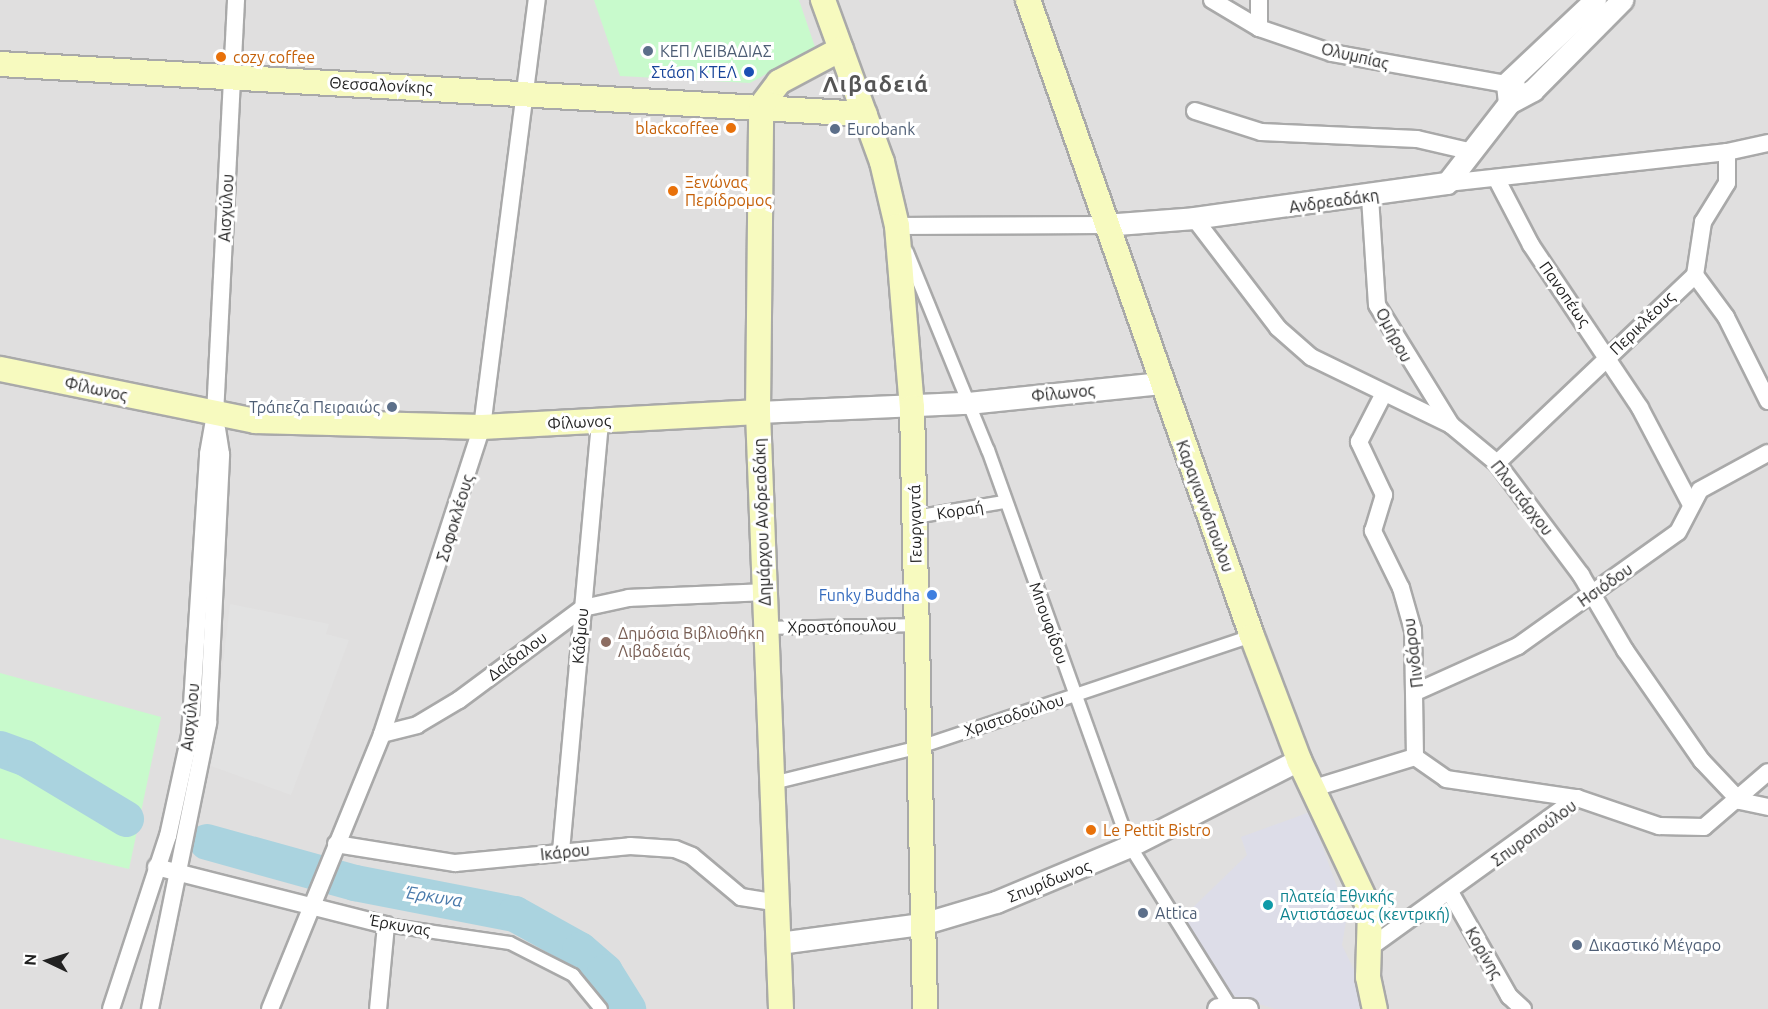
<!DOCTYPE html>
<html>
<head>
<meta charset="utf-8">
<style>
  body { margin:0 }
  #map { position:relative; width:1768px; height:1009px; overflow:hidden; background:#f2efe9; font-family:Ubuntu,sans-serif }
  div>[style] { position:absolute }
  .residential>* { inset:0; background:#e0dfdf; transform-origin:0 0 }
  .park>* { inset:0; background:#c8facc }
  .parking>* { inset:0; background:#e2e2e2 }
  .plaza>* { inset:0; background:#dddde8 }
  .river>* { height:36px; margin:-18px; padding:0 18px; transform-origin:18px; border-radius:18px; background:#aad3df }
  .roads { filter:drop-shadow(2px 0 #a9a9a9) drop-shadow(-2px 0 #a9a9a9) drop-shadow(0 2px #a9a9a9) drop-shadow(0 -2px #a9a9a9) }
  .pedestrian>* { height:12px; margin:-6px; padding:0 6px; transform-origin:6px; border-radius:6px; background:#fff }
  .minor>* { height:16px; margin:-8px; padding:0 8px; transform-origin:8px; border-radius:8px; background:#fff }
  .tertiary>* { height:21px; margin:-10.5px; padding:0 10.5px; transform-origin:10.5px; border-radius:10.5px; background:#fff }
  .secondary>* { height:24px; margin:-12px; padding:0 12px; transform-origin:12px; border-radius:12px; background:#f7fabf }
  .dots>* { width:16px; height:16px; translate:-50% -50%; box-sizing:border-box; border:3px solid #fff; border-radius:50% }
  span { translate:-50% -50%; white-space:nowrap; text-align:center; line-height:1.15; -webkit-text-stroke:6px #fff; paint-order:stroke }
  .service-label { font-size:16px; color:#4e5e75 }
  .left { translate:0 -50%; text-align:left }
  .right { translate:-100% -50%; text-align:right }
  .street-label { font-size:16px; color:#222 }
  .food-label { font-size:16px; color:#c56008 }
  .transit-label { font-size:16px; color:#164399 }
  .shop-label { font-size:16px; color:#366cbe }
  .education-label { font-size:16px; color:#785e54 }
  .culture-label { font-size:16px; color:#0d838f }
  .water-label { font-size:18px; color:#4a7aab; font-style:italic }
  .district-label { font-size:22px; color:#555; font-weight:700; letter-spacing:1.5px }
  .north { position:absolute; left:18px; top:931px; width:60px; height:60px; -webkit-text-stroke:4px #fff; paint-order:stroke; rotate:274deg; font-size:16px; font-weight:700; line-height:24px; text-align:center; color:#222 }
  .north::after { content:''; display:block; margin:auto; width:21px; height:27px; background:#222; clip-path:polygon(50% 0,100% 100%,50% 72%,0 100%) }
</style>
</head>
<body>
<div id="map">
  <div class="residential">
    <div style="left:0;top:0;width:1768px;height:1009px"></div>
  </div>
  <div class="park">
    <div style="clip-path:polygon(594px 0,799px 0,815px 47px,750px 83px,620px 76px)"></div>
    <div style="clip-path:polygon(0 673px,161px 717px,129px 869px,0 838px)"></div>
  </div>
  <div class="parking">
    <div style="clip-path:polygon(230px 604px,329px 624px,326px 634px,349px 640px,291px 795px,211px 766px)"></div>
  </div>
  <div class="plaza">
    <div style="clip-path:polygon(1310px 812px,1347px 915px,1342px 945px,1373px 1009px,1275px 1009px,1224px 993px,1183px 917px,1247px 855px,1241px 837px)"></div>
  </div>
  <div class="river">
    <div style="left:0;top:749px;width:27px;rotate:20deg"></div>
    <div style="left:25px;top:758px;width:118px;rotate:31.1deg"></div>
    <div style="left:207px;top:842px;width:154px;rotate:15.5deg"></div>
    <div style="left:355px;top:883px;width:163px;rotate:11deg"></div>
    <div style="left:515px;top:914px;width:74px;rotate:29deg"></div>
    <div style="left:580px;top:950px;width:33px;rotate:41deg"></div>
    <div style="left:605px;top:972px;width:44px;rotate:58.1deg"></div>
  </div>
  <div class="roads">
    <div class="pedestrian">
      <div style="left:907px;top:252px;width:214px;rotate:67.8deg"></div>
      <div style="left:988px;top:450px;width:421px;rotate:70.3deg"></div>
      <div style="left:1130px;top:846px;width:189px;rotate:58deg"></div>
      <div style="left:915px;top:517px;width:90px;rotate:-9.6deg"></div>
      <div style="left:767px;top:628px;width:150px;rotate:-1.1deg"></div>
      <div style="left:773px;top:783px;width:151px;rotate:-13.8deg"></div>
      <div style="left:920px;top:747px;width:350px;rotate:-18.5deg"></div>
      <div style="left:386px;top:925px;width:125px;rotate:8.3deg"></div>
      <div style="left:510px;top:943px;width:71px;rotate:26.9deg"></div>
      <div style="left:573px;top:975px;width:44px;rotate:50.5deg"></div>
    </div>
    <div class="minor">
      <div style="left:1212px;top:0;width:55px;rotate:30.8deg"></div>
      <div style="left:1259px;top:28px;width:77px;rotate:18.9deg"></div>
      <div style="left:1332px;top:53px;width:188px;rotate:10.1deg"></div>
      <div style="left:1259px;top:28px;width:28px;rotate:-90deg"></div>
      <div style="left:1195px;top:111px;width:69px;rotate:17.7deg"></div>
      <div style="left:1261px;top:132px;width:156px;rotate:2.6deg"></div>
      <div style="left:1417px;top:139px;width:53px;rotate:13deg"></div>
      <div style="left:1496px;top:178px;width:76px;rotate:62.4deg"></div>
      <div style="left:1531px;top:245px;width:196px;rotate:56.2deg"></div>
      <div style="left:1640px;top:408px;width:107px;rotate:62.2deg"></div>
      <div style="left:1447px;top:183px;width:282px;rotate:-6.3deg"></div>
      <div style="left:1727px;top:152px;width:42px;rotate:-12.4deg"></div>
      <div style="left:1370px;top:197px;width:108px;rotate:86.3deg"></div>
      <div style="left:1377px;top:305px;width:141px;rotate:58.3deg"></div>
      <div style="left:1194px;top:218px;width:138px;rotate:52.6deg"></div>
      <div style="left:1278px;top:328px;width:44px;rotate:41.3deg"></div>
      <div style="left:1311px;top:357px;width:156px;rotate:25.9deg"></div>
      <div style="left:1451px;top:425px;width:60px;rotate:39.6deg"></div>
      <div style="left:1497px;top:463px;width:140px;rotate:53.1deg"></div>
      <div style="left:1581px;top:575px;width:87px;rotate:59.6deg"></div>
      <div style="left:1625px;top:650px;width:135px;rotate:55.3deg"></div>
      <div style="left:1702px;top:761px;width:55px;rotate:46.5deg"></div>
      <div style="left:1740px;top:801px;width:29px;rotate:12deg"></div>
      <div style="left:897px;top:226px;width:207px;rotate:-0.3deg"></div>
      <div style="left:1695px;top:275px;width:52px;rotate:53.6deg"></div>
      <div style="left:1726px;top:317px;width:94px;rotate:63.4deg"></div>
      <div style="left:1497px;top:463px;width:273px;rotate:-43.5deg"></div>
      <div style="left:1695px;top:275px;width:54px;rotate:-81.4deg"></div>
      <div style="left:1703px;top:222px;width:46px;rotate:-58.4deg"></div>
      <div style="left:1727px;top:183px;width:31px;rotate:-90deg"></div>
      <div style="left:1418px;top:691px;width:110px;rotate:-24.2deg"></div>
      <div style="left:1518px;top:646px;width:196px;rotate:-35.5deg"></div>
      <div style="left:1678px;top:532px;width:47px;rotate:-62.4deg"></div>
      <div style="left:1700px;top:490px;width:77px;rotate:-28.6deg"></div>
      <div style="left:382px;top:734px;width:36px;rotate:-14deg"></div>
      <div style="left:417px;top:725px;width:49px;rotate:-30.8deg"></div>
      <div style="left:459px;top:700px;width:154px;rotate:-36.6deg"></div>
      <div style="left:583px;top:608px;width:47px;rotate:-12.3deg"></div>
      <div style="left:629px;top:598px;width:136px;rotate:-2.5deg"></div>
      <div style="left:1415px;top:757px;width:38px;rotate:35deg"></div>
      <div style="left:1446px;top:779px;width:132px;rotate:8.3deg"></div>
      <div style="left:1314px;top:788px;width:106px;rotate:-17.1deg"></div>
      <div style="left:1415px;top:757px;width:127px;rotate:-90.9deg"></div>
      <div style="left:1413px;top:630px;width:44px;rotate:-105.9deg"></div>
      <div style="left:1401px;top:588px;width:64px;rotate:-116.2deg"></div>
      <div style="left:1373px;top:531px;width:38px;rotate:-73deg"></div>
      <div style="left:1384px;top:495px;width:59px;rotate:-115.3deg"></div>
      <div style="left:1359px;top:442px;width:53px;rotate:-62.9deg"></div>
      <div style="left:336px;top:844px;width:121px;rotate:9.1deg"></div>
      <div style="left:455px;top:863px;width:176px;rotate:-5.5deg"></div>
      <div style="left:630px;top:846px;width:45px;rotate:3.8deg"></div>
      <div style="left:675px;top:849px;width:18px;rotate:22deg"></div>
      <div style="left:692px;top:856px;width:64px;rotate:39.9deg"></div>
      <div style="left:741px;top:897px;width:36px;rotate:9deg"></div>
      <div style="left:561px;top:851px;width:432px;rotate:-84.8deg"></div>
      <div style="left:156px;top:867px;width:237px;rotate:14.2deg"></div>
      <div style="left:386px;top:925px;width:84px;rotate:95.4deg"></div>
      <div style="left:1450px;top:892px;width:120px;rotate:60.4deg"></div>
      <div style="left:1509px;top:996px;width:19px;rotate:43deg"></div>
      <div style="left:1372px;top:946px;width:253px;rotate:-35.8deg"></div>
      <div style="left:1577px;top:798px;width:87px;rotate:18.9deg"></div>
      <div style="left:1659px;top:826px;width:45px;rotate:1.3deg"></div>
      <div style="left:1704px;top:827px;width:84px;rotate:-40.7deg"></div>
      <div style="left:111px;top:1009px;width:182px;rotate:-71.8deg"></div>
      <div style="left:168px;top:836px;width:103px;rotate:-77.7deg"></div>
      <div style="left:190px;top:735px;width:282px;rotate:-86.3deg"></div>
      <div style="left:208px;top:454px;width:40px;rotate:-80deg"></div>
      <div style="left:215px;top:415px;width:416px;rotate:-87.1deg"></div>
      <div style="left:150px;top:1009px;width:292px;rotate:-78.5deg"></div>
      <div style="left:208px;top:723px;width:269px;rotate:-87.2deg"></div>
      <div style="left:221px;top:454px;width:25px;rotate:-99deg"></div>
      <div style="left:270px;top:1009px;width:297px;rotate:-67.8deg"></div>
      <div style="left:382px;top:734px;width:323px;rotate:-72deg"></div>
      <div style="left:482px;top:427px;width:431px;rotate:-82.7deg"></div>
    </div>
    <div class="tertiary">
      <div style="left:1509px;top:103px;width:20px;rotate:-96deg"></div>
      <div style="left:1507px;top:83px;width:121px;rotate:-43.3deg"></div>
      <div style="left:1104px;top:225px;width:90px;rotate:-4.4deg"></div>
      <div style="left:1194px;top:218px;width:255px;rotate:-7.9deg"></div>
      <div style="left:1447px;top:183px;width:101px;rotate:-52.2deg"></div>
      <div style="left:1509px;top:103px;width:27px;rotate:-28deg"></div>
      <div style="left:1533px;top:90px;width:127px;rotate:-45.3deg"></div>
      <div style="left:758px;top:412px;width:210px;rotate:-2.5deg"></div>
      <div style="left:968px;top:403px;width:194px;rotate:-5.9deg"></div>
      <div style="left:779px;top:943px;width:144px;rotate:-7.6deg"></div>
      <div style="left:922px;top:924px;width:77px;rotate:-16.6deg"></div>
      <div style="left:996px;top:902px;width:145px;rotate:-22.7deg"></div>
      <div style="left:1130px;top:846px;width:190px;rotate:-27deg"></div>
      <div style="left:1218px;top:1009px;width:29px"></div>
    </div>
    <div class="secondary">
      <div style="left:823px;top:0;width:172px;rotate:70deg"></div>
      <div style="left:882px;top:162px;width:66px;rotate:76.8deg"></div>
      <div style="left:897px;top:226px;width:182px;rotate:85.3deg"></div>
      <div style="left:912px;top:407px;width:602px;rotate:88.76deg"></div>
      <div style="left:1028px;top:0;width:674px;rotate:70.6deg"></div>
      <div style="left:1252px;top:636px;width:133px;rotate:69.2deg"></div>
      <div style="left:1299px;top:760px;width:166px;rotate:64.7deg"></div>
      <div style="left:1370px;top:910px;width:67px;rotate:91.7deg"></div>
      <div style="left:1368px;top:977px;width:33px;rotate:78deg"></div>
      <div style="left:0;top:64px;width:866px;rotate:3.31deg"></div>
      <div style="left:0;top:369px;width:260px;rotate:11.5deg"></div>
      <div style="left:255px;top:421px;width:227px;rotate:1.5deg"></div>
      <div style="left:482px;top:427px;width:276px;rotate:-3.1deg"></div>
      <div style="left:781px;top:1009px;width:597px;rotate:-92.21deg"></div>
      <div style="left:758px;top:412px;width:306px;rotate:-89.4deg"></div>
      <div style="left:761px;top:106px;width:30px;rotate:-53deg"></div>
      <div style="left:779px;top:82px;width:70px;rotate:-28deg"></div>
    </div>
  </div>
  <div class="dots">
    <div style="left:648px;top:51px;background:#5c6f8a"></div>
    <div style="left:221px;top:57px;background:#e8710a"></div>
    <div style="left:749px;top:72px;background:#1a4fb4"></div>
    <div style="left:731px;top:128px;background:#e8710a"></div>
    <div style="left:835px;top:129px;background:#5c6f8a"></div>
    <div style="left:673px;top:191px;background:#e8710a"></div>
    <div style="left:392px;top:407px;background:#5c6f8a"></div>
    <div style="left:932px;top:595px;background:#3f7fe0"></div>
    <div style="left:606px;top:642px;background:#8d6e63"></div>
    <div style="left:1091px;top:830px;background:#e8710a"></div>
    <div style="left:1268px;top:905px;background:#0f9aa8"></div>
    <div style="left:1143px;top:913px;background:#5c6f8a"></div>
    <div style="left:1577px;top:945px;background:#5c6f8a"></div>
  </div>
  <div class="service-label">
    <span class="left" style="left:660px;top:51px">ΚΕΠ ΛΕΙΒΑΔΙΑΣ</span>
    <span class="left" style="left:847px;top:129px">Eurobank</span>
    <span class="right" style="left:380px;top:407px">Τράπεζα Πειραιώς</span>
    <span class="left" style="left:1155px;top:913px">Attica</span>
    <span class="left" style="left:1589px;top:945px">Δικαστικό Μέγαρο</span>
  </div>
  <div class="street-label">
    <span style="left:1355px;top:56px;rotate:13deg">Ολυμπίας</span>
    <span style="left:381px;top:85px;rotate:3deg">Θεσσαλονίκης</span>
    <span style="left:1334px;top:201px;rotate:-8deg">Ανδρεαδάκη</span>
    <span style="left:226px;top:208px;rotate:-87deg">Αισχύλου</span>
    <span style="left:1565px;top:294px;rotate:55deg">Πανοπέως</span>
    <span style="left:1642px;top:323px;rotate:-44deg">Περικλέους</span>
    <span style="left:1394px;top:335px;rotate:62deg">Ομήρου</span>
    <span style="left:96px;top:389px;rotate:12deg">Φίλωνος</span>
    <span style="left:1063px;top:393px;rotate:-6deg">Φίλωνος</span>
    <span style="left:579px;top:422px;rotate:-3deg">Φίλωνος</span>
    <span style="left:1522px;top:498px;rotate:52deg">Πλουτάρχου</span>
    <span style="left:1205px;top:506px;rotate:70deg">Καραγιαννόπουλου</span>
    <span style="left:960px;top:510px;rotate:-9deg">Κοραή</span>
    <span style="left:455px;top:518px;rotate:-73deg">Σοφοκλέους</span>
    <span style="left:762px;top:522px;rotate:-92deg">Δημάρχου Ανδρεαδάκη</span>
    <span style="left:915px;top:524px;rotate:-91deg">Γεωργαντά</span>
    <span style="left:1605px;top:585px;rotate:-35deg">Ησιόδου</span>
    <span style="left:1049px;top:623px;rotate:70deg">Μπουφίδου</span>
    <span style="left:842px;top:626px;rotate:-1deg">Χροστόπουλου</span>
    <span style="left:580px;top:636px;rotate:-85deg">Κάδμου</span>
    <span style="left:1413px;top:653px;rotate:-97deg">Πινδάρου</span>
    <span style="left:517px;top:656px;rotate:-37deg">Δαίδαλου</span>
    <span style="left:1014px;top:715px;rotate:-18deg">Χριστοδούλου</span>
    <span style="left:190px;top:717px;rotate:-84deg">Αισχύλου</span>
    <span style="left:1534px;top:833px;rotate:-36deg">Σπυροπούλου</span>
    <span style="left:565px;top:852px;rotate:-6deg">Ικάρου</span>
    <span style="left:1049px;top:881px;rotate:-22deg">Σπυρίδωνος</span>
    <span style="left:400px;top:925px;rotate:10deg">Έρκυνας</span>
    <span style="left:1484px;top:953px;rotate:60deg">Κορίνης</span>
  </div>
  <div class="food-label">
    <span class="left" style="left:233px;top:57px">cozy coffee</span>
    <span class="right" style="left:719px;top:128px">blackcoffee</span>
    <span class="left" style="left:685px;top:191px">Ξενώνας<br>Περίδρομος</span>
    <span class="left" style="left:1103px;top:830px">Le Pettit Bistro</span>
  </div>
  <div class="transit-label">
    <span class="right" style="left:737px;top:72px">Στάση ΚΤΕΛ</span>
  </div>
  <div class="shop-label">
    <span class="right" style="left:920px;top:595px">Funky Buddha</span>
  </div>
  <div class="education-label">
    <span class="left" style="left:618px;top:642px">Δημόσια Βιβλιοθήκη<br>Λιβαδειάς</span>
  </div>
  <div class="culture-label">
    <span class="left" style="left:1280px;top:905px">πλατεία Εθνικής<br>Αντιστάσεως (κεντρική)</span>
  </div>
  <div class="water-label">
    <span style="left:434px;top:896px;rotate:9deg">Έρκυνα</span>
  </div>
  <div class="district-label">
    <span style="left:876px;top:84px">Λιβαδειά</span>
  </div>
  <div class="north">N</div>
</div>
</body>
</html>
